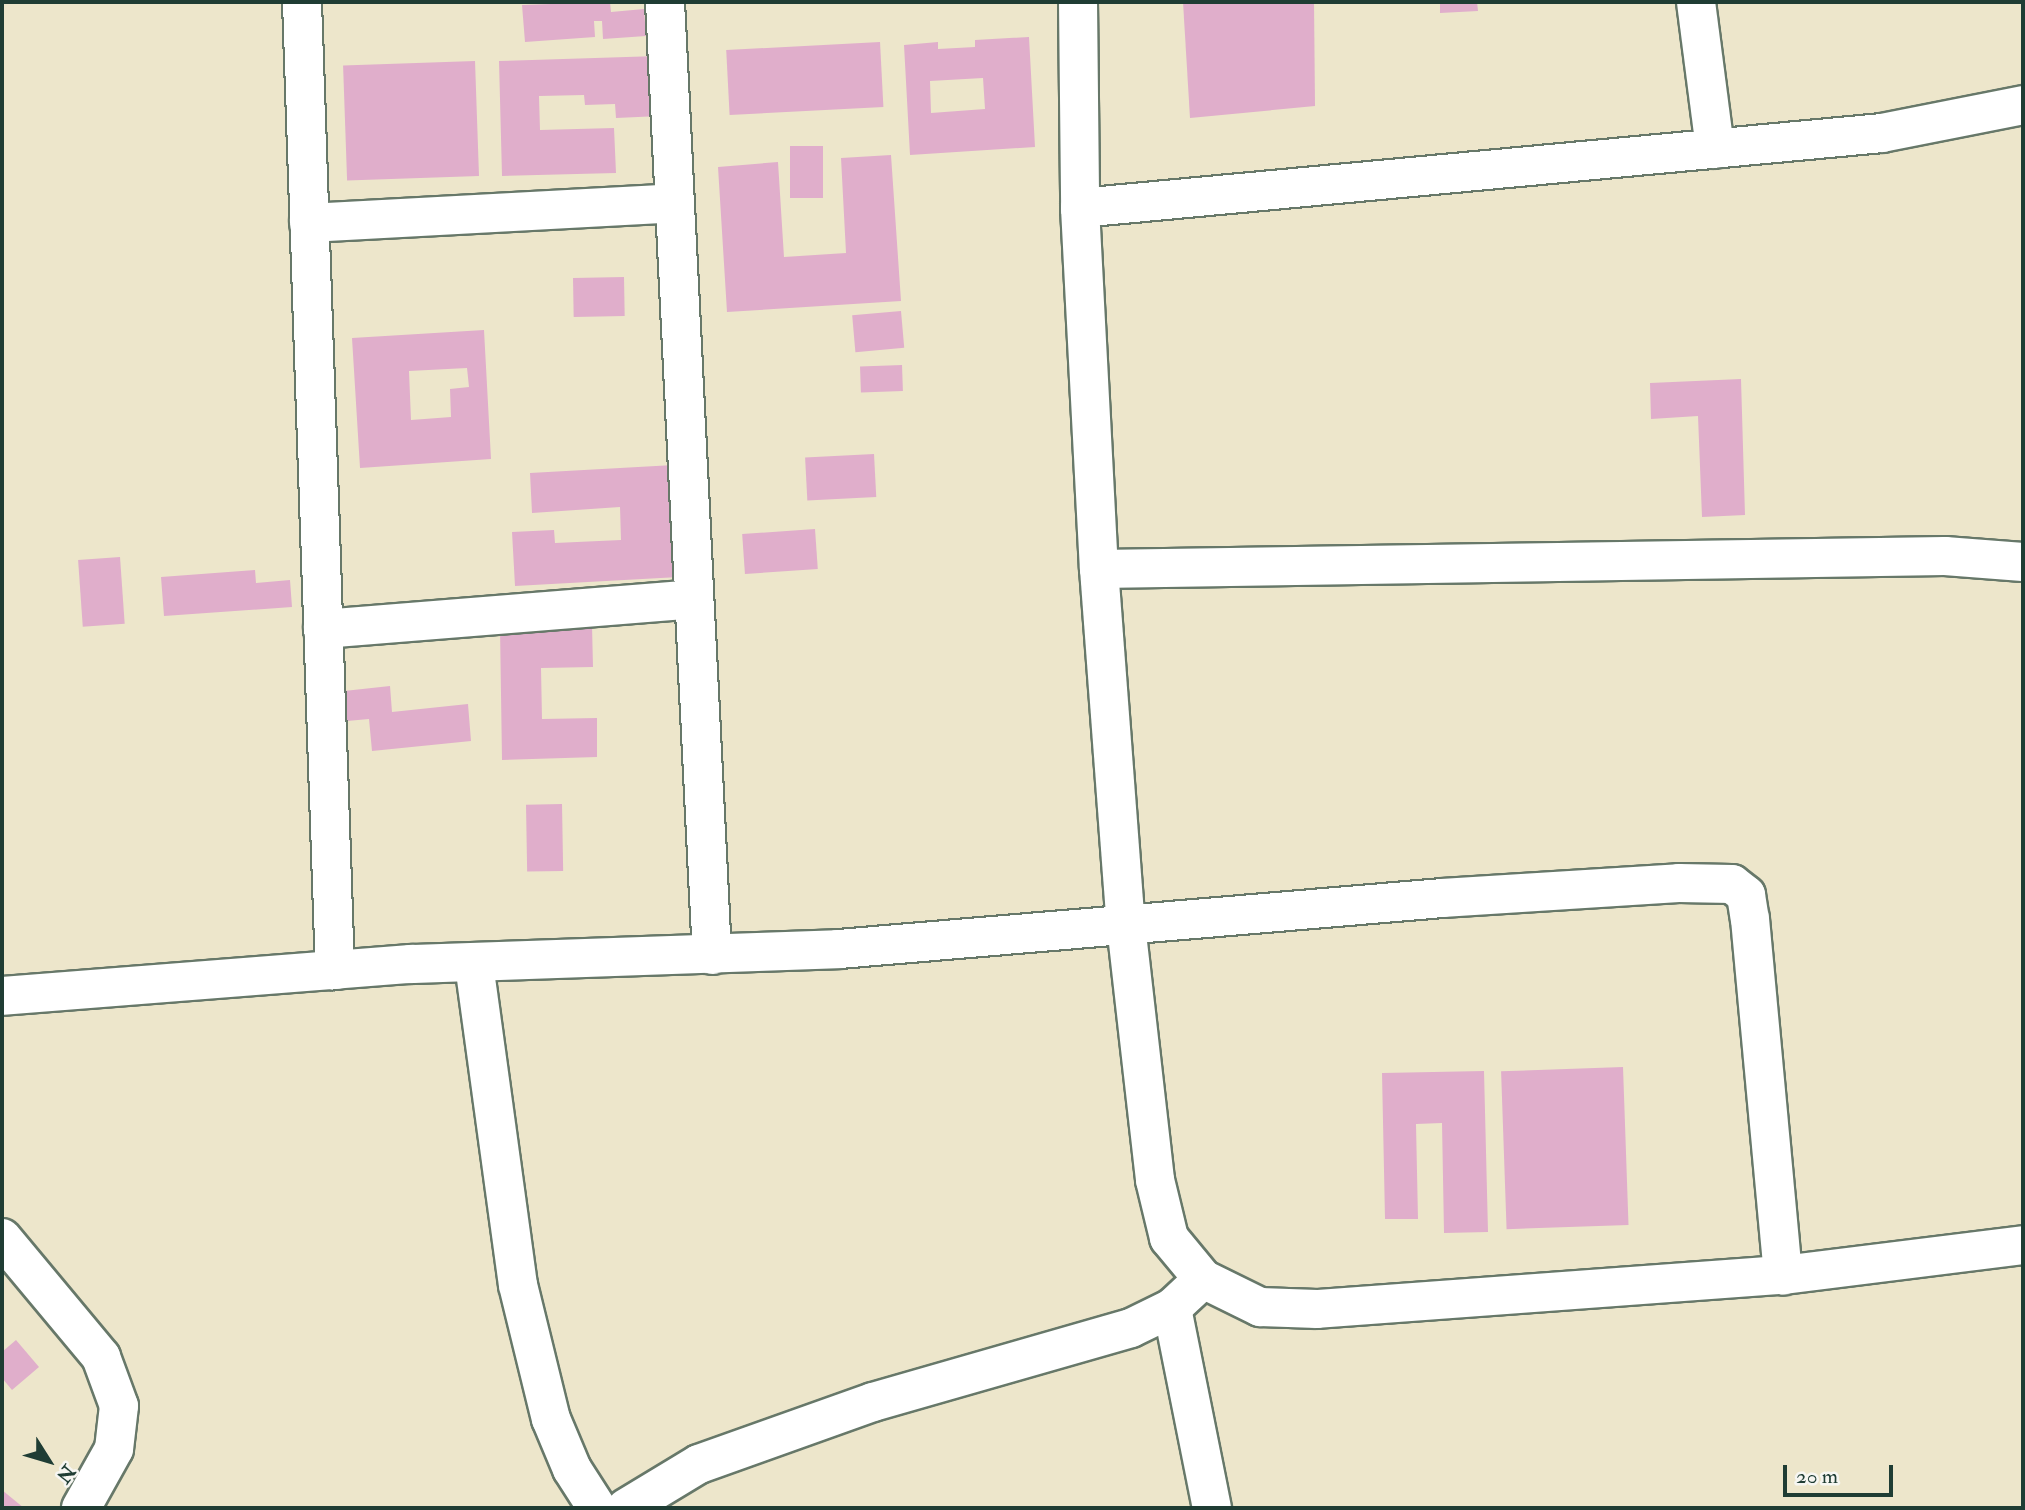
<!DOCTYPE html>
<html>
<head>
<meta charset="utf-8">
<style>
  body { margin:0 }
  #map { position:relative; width:2025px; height:1510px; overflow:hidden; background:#ede6cb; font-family:"IM FELL Double Pica",serif }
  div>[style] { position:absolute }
  .building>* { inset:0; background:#e0aecb; transform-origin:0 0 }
  .roads { filter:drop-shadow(2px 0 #677869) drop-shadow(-2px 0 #677869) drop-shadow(0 2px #677869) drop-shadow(0 -2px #677869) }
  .minor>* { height:38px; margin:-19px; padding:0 19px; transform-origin:19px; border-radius:19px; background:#fff }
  span { translate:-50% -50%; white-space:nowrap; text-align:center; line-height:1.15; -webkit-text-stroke:6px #f6f6f2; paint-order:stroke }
  .frame { position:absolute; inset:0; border:4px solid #1f3d34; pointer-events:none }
  .north { position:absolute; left:14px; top:1426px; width:70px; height:70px; -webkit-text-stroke:5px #f6f6f2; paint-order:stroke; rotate:127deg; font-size:19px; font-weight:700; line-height:28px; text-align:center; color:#1f3d34 }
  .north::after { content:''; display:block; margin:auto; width:24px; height:32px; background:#1f3d34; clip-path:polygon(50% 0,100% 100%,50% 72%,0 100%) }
  .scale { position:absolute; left:1783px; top:1465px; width:110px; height:32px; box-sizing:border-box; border:4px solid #1f3d34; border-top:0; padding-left:9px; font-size:21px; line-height:24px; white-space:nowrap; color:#1f3d34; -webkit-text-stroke:5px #f6f6f2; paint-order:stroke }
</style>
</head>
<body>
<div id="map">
  <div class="building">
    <div style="clip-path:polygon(610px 2px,611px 12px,644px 9px,646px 36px,603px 39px,602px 21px,594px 21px,595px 37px,525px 42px,522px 5px)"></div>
    <div style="clip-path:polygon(1183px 2px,1314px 2px,1315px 106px,1190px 118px)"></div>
    <div style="clip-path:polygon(1440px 2px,1477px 2px,1478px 11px,1440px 13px)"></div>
    <div style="clip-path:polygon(evenodd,1029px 37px,1035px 147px,910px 155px,904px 45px,938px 42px,938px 49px,975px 47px,975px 40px,1029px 37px,983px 78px,985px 109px,931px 113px,930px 81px,983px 78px)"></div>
    <div style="left:880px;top:42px;width:65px;height:154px;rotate:87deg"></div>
    <div style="clip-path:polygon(658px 56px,660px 116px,616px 118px,615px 104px,585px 105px,584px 95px,539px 96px,540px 130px,614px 128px,616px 173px,502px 176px,499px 61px)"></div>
    <div style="left:475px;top:61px;width:115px;height:132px;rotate:88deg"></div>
    <div style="left:790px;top:146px;width:33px;height:52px"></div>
    <div style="clip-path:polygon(891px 155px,901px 301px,727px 312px,718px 167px,778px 162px,784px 257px,846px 253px,841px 158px)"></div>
    <div style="left:624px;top:277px;width:39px;height:51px;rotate:89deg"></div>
    <div style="left:901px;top:311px;width:37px;height:49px;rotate:85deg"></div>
    <div style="clip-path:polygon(evenodd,484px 330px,491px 459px,360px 468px,352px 338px,484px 330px,467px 368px,469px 387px,450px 389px,451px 417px,411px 420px,409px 371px,467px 368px)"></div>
    <div style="left:902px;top:365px;width:26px;height:42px;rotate:88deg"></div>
    <div style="clip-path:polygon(1741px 379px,1745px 515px,1702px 517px,1698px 416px,1651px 419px,1650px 383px)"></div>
    <div style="left:874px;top:454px;width:43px;height:69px;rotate:87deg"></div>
    <div style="clip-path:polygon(674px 465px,679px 577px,515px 586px,512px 532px,554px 530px,555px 543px,621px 540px,620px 507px,532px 513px,530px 473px)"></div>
    <div style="left:815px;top:529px;width:40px;height:73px;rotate:86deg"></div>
    <div style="left:120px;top:557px;width:67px;height:42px;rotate:86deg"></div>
    <div style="clip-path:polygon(255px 570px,256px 583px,290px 580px,292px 607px,164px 616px,161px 577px)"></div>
    <div style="clip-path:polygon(592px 625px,593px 667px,541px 668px,542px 719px,597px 718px,597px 757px,502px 760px,500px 628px)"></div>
    <div style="clip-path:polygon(390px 686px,392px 712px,468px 704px,471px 741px,372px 751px,369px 719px,347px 721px,344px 691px)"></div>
    <div style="left:562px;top:804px;width:67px;height:36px;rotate:89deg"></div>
    <div style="left:1623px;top:1067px;width:158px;height:122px;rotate:88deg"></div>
    <div style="clip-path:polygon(1484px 1071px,1488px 1232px,1444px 1233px,1442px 1123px,1416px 1124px,1418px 1219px,1385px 1219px,1382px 1073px)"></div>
    <div style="clip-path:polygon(16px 1340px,39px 1367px,12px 1390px,2px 1378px,2px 1352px)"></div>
    <div style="clip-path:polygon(2px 1490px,24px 1508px,2px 1508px)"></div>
  </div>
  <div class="roads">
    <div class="minor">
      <div style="left:302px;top:2px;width:969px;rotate:88.05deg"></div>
      <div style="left:665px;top:2px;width:954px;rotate:87.18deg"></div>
      <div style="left:1078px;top:2px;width:206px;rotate:89.4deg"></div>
      <div style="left:1080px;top:208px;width:361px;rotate:87deg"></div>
      <div style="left:1099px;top:569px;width:357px;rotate:85.7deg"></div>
      <div style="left:1126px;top:925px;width:257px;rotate:83.5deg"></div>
      <div style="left:1155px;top:1180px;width:60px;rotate:76.4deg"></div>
      <div style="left:1169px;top:1238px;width:53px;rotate:50.3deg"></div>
      <div style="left:1203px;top:1279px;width:64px;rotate:26.2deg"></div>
      <div style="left:1260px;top:1307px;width:57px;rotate:2deg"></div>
      <div style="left:1317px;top:1309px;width:467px;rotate:-4.2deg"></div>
      <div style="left:1783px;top:1275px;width:242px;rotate:-7.1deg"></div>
      <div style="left:1696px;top:2px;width:148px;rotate:82.6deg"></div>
      <div style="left:1080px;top:208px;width:805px;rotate:-5.34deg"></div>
      <div style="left:1882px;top:133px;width:144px;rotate:-11.2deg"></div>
      <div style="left:309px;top:223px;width:366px;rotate:-3.1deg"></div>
      <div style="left:1099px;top:569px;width:846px;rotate:-0.88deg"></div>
      <div style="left:1945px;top:556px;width:78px;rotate:4.4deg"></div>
      <div style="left:323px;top:629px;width:371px;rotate:-4.6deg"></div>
      <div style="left:474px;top:964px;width:324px;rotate:82.2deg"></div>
      <div style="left:518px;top:1285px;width:138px;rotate:76.2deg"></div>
      <div style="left:551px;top:1419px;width:54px;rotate:67.2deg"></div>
      <div style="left:572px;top:1469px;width:46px;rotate:57.3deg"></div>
      <div style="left:2px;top:996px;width:410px;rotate:-4.5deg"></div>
      <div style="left:411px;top:964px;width:428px;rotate:-2deg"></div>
      <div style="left:839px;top:949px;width:605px;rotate:-4.83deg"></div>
      <div style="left:1442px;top:898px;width:237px;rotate:-3.6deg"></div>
      <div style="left:1679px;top:883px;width:53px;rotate:1.1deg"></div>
      <div style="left:1732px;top:884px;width:18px;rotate:38deg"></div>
      <div style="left:1746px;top:895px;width:24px;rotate:81deg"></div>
      <div style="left:1750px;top:919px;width:358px;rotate:84.7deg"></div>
      <div style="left:2px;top:1238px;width:155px;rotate:50.2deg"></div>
      <div style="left:101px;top:1357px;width:52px;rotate:69.8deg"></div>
      <div style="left:119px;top:1406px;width:43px;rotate:96.6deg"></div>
      <div style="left:114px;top:1449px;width:68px;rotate:119.2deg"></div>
      <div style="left:1172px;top:1308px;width:204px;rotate:78.7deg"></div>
      <div style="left:626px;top:1508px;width:85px;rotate:-31.1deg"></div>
      <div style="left:699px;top:1464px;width:185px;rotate:-19.6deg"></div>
      <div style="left:873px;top:1402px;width:268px;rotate:-16deg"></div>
      <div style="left:1131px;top:1328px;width:46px;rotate:-26deg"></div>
      <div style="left:1172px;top:1308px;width:42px;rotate:-43.1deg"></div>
    </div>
  </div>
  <div class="frame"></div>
  <div class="north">N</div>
  <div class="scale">20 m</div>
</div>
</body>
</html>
